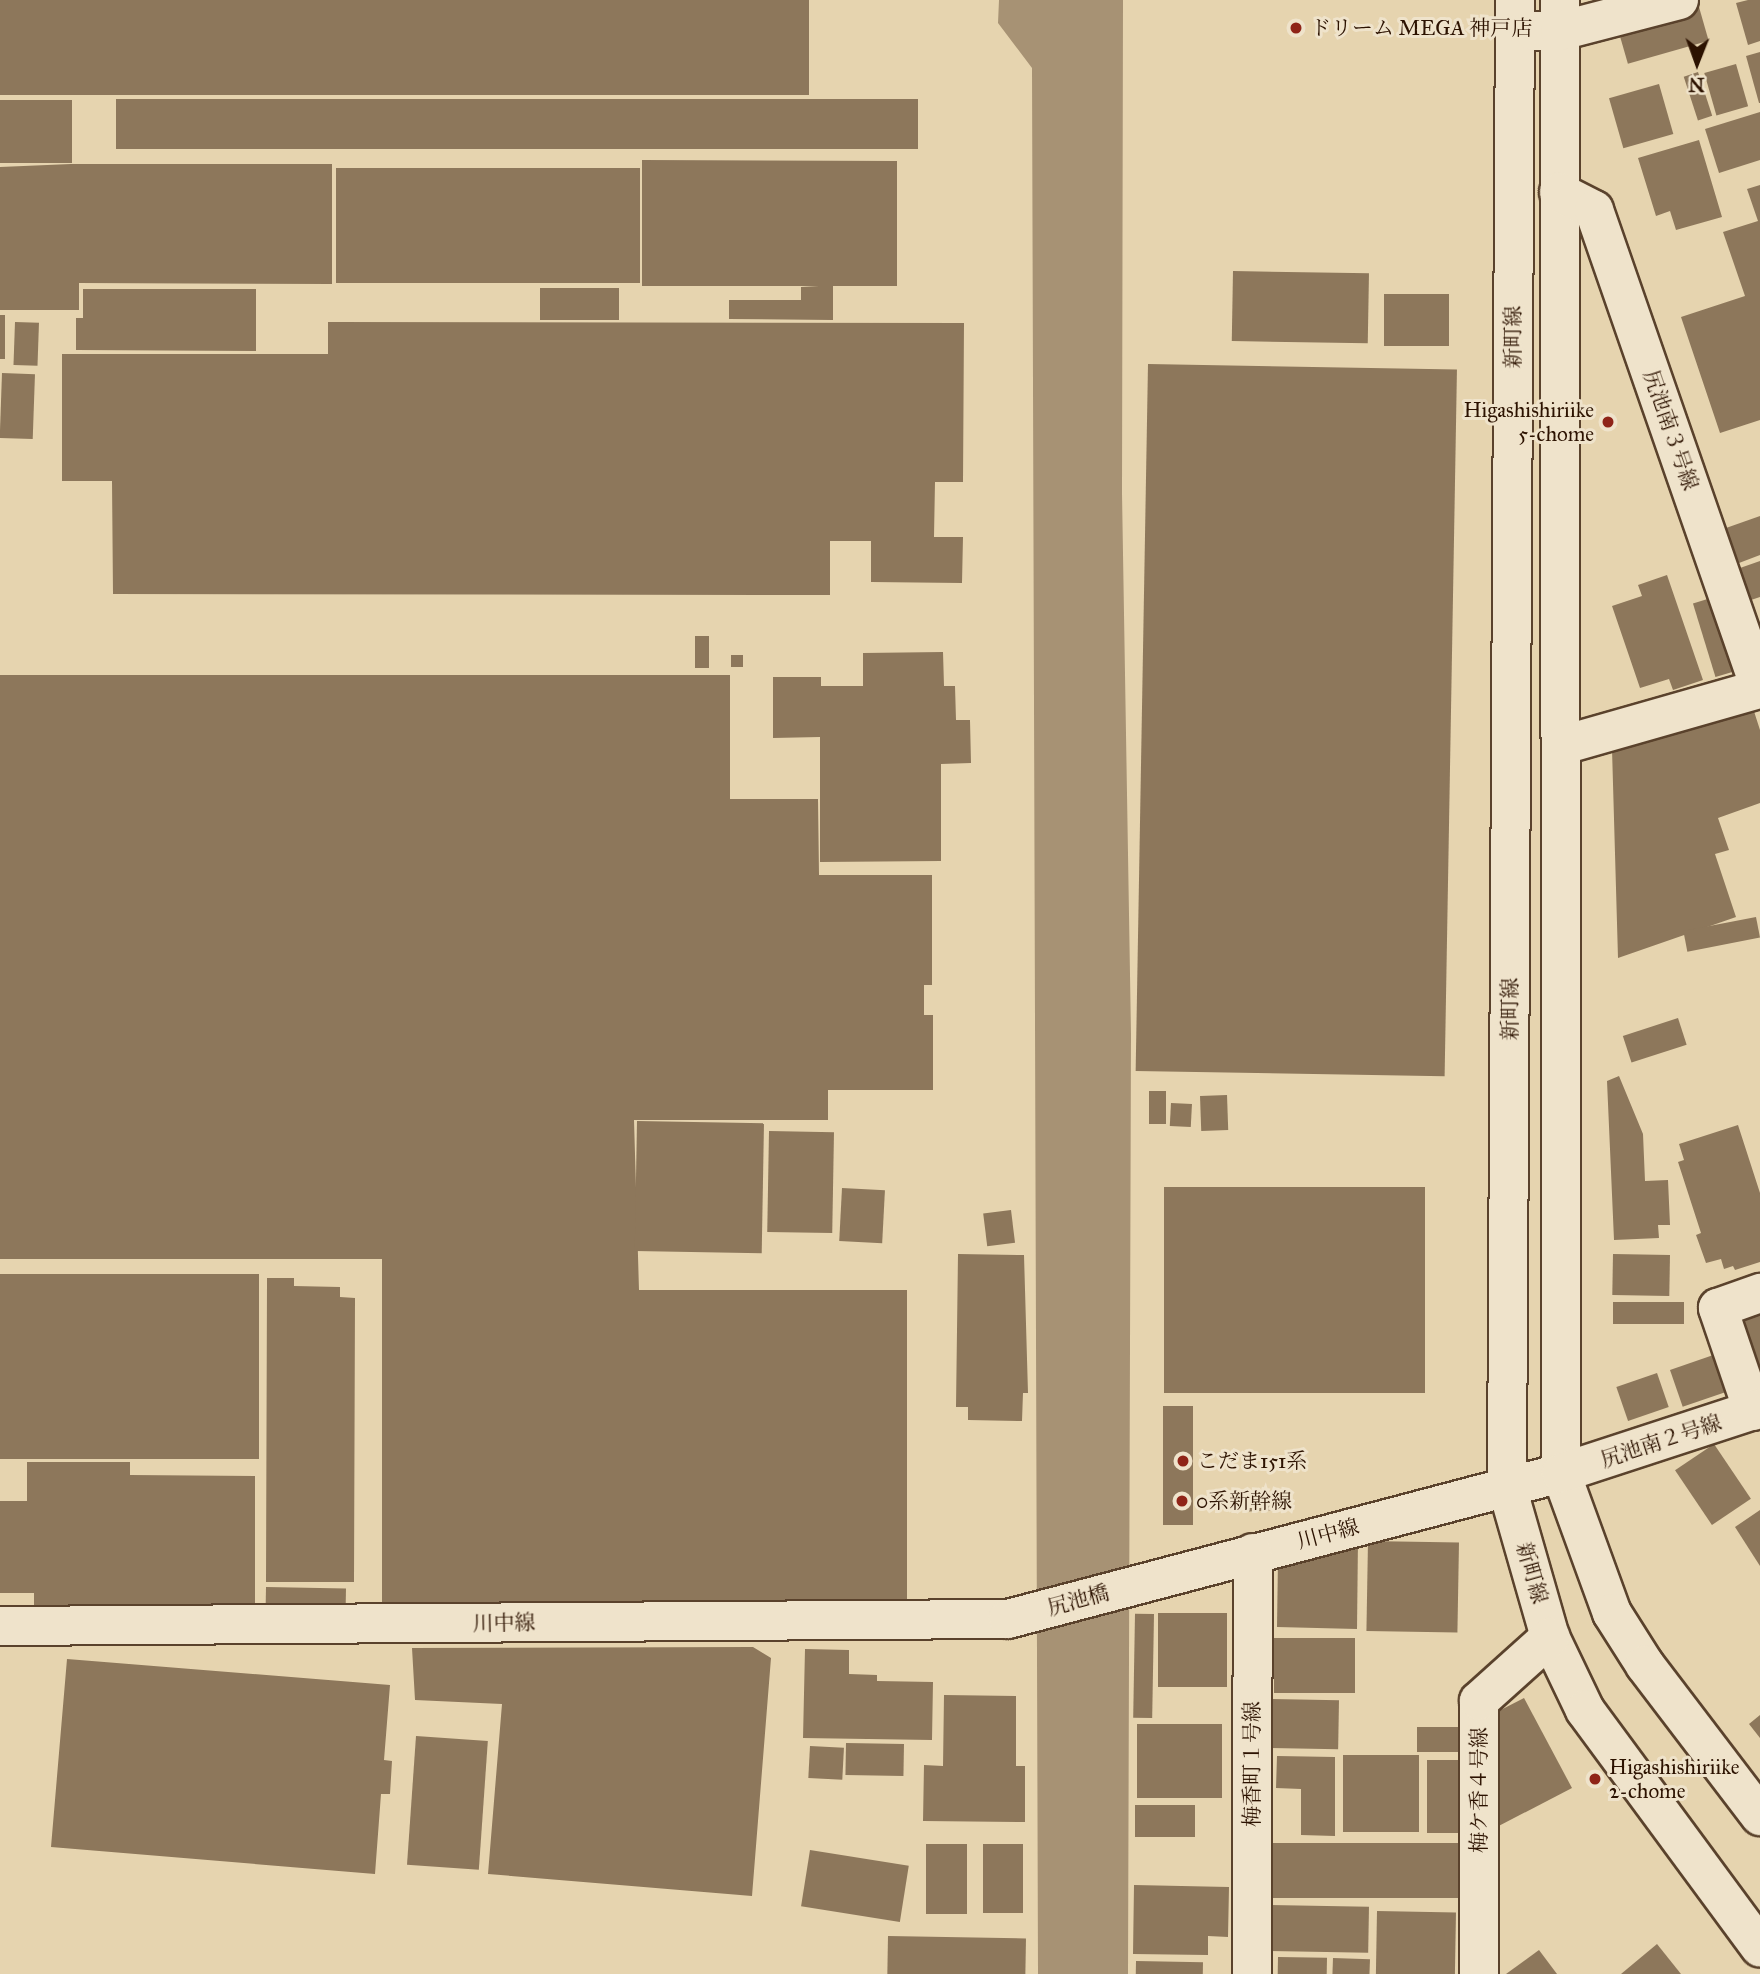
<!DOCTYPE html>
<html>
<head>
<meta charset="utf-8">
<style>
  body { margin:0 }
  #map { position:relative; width:1760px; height:1974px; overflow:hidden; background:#e6d4af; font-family:"IM FELL Great Primer","Noto Serif JP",serif }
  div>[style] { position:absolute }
  .water>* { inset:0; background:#a79274 }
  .building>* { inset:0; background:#8d775b; transform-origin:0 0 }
  .roads { filter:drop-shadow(2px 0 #5a422c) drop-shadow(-2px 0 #5a422c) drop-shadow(0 2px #5a422c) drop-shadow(0 -2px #5a422c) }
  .minor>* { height:38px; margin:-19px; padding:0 19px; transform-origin:19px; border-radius:19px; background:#efe3cb }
  .dots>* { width:19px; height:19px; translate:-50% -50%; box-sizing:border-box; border:4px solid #efe3cb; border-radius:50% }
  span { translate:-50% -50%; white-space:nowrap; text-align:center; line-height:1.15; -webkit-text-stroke:6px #efe3cb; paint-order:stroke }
  .poi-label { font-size:21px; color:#2c1200 }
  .left { translate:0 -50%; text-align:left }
  .right { translate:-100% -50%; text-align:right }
  .street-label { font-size:21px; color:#2c1200 }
  .north { position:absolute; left:1662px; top:28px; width:70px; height:70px; -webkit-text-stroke:5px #efe3cb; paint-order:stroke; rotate:181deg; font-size:19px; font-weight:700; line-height:28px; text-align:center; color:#2c1200 }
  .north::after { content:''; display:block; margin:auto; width:24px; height:32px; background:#2c1200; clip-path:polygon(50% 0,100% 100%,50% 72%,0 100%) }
</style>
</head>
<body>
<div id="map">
  <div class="water">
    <div style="clip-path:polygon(999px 0,1123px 0,1122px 493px,1131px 1034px,1128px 1974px,1038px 1974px,1032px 68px,998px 23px)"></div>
  </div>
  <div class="building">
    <div style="left:0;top:0;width:809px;height:95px"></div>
    <div style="clip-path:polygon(1748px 0,1760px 0,1760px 41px,1748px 45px,1736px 3px)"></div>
    <div style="left:1699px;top:7px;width:35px;height:84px;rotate:74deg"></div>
    <div style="clip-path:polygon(1760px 52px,1760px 103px,1759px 103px,1746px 56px)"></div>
    <div style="left:1736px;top:64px;width:44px;height:33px;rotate:74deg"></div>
    <div style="left:1698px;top:72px;width:46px;height:15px;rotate:72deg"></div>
    <div style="left:1659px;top:84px;width:52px;height:52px;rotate:74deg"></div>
    <div style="left:116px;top:99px;width:802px;height:50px"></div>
    <div style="left:0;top:100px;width:72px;height:63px"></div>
    <div style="clip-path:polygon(1760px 112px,1760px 160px,1719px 173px,1705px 129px)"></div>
    <div style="clip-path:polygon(1699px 140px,1722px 217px,1676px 230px,1670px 211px,1656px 216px,1638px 158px)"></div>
    <div style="clip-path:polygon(642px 160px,897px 161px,897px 286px,833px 286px,833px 320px,729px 319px,729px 300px,801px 300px,801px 287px,819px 286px,642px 286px)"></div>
    <div style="clip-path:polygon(71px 164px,332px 164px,332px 284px,79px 283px,79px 310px,0 310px,0 167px)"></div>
    <div style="left:336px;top:168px;width:304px;height:115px"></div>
    <div style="clip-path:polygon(1760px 185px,1760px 420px,1720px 433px,1681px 317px,1745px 296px,1723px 232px,1758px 221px,1747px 189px)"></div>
    <div style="left:1233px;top:271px;width:136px;height:70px;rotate:1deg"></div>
    <div style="left:540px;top:288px;width:79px;height:32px"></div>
    <div style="clip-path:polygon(83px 289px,256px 289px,256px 351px,76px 350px,76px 318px,83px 318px)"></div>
    <div style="left:1384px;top:294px;width:65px;height:52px"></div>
    <div style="left:0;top:315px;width:5px;height:44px"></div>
    <div style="left:15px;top:322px;width:24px;height:43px;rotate:2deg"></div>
    <div style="clip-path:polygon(328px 322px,964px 323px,963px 482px,935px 482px,934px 537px,963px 537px,962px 583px,871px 582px,871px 541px,830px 541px,830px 595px,113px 594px,112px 481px,62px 481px,62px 354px,328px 354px)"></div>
    <div style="left:1148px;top:364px;width:309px;height:707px;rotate:1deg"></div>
    <div style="left:2px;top:373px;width:33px;height:65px;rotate:2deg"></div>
    <div style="clip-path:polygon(1760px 516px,1760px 555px,1739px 563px,1726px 528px)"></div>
    <div style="clip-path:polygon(1760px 561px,1760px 597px,1751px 600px,1740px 568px)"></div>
    <div style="clip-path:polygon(1667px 575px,1703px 680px,1673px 690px,1669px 679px,1640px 688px,1612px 606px,1642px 596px,1638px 585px)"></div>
    <div style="left:1714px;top:597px;width:77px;height:22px;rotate:73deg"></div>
    <div style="left:695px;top:636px;width:14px;height:32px"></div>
    <div style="clip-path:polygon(943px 652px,944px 686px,955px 686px,956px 720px,970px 720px,971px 763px,941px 764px,941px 861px,820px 862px,820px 737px,773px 738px,773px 677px,821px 677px,821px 686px,863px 686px,863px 653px)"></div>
    <div style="left:731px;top:655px;width:12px;height:12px"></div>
    <div style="clip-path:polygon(0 675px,730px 675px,730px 799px,818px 799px,819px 875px,932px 875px,932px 985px,924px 985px,924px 1015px,933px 1015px,933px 1090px,828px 1090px,828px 1120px,634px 1120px,639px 1290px,907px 1290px,907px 1609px,382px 1607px,382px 1259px,0 1259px)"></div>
    <div style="clip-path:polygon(1751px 702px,1760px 730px,1760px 803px,1718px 818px,1729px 850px,1715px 854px,1736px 917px,1618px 958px,1612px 749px)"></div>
    <div style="left:1756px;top:917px;width:21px;height:74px;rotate:79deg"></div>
    <div style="left:1678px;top:1018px;width:28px;height:58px;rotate:72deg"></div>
    <div style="clip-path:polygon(1619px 1076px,1643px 1134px,1645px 1181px,1668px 1180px,1670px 1225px,1658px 1225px,1659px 1238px,1614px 1240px,1607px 1081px)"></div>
    <div style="left:1149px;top:1091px;width:17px;height:33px"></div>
    <div style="left:1227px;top:1095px;width:35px;height:27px;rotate:88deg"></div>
    <div style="left:1171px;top:1103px;width:21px;height:23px;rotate:3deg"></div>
    <div style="left:637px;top:1121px;width:127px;height:130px;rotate:1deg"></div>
    <div style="clip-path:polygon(1738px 1125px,1760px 1193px,1760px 1262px,1735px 1270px,1733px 1266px,1724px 1269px,1721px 1259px,1706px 1263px,1696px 1235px,1701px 1233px,1678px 1162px,1684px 1160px,1679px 1144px)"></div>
    <div style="left:769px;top:1131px;width:65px;height:101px;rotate:1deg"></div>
    <div style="left:1425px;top:1187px;width:206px;height:261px;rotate:90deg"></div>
    <div style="left:842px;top:1188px;width:43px;height:53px;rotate:3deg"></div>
    <div style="left:1011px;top:1210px;width:33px;height:28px;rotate:83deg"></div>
    <div style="clip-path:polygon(958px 1254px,1024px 1255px,1028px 1393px,1023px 1393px,1022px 1421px,968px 1420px,968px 1407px,956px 1407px)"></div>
    <div style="left:1613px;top:1254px;width:57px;height:41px;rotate:1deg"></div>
    <div style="left:0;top:1274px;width:259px;height:185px"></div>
    <div style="clip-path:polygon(267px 1278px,294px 1278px,294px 1286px,340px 1287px,340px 1297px,355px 1298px,354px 1582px,266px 1582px)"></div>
    <div style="left:1613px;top:1302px;width:71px;height:22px"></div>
    <div style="clip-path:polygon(1760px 1311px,1760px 1367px,1743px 1317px)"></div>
    <div style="left:1722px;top:1352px;width:39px;height:55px;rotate:71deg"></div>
    <div style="left:1657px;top:1373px;width:36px;height:43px;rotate:71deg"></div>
    <div style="left:1163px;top:1406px;width:30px;height:119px"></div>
    <div style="left:1714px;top:1444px;width:66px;height:47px;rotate:56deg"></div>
    <div style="clip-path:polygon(27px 1462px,130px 1462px,130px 1475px,255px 1476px,255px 1610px,34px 1609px,34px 1593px,0 1593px,0 1501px,27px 1501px)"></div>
    <div style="left:1277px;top:1493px;width:17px;height:29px;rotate:87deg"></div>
    <div style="clip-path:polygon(1760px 1510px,1760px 1566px,1735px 1527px)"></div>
    <div style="clip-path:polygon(1358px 1538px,1357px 1629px,1277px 1627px,1278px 1560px)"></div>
    <div style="left:1368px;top:1541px;width:91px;height:90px;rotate:1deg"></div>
    <div style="left:266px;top:1587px;width:80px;height:21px;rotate:1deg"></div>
    <div style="left:1227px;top:1613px;width:74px;height:69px;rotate:90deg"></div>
    <div style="left:1154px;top:1614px;width:104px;height:19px;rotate:91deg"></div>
    <div style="left:1274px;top:1638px;width:81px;height:55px"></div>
    <div style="clip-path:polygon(753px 1647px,771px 1658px,752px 1896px,488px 1874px,502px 1704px,415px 1700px,412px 1648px)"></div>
    <div style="clip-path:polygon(805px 1649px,849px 1650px,849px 1674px,877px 1675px,877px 1681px,933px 1682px,932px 1740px,803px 1738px)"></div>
    <div style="clip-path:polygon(67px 1659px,390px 1685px,384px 1760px,392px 1761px,390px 1794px,381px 1794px,375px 1874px,51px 1847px)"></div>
    <div style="clip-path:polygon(944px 1695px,1016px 1696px,1016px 1766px,1025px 1766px,1025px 1822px,923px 1821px,924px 1765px,943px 1766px)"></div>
    <div style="clip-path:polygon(1524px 1698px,1572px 1788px,1491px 1830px,1489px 1716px)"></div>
    <div style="left:1272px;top:1699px;width:67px;height:49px;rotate:1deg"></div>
    <div style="clip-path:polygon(1760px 1715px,1760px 1738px,1749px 1724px)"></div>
    <div style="left:1137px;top:1724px;width:85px;height:74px"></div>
    <div style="left:1417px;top:1727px;width:41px;height:25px"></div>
    <div style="left:416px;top:1736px;width:72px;height:129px;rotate:4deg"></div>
    <div style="left:846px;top:1743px;width:58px;height:32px;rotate:1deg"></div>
    <div style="left:810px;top:1746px;width:34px;height:32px;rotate:3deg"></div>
    <div style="left:1419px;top:1755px;width:77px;height:76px;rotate:90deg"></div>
    <div style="clip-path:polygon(1277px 1756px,1335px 1757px,1335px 1836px,1301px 1835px,1301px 1789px,1276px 1788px)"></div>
    <div style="left:1427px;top:1760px;width:36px;height:73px"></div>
    <div style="left:1135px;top:1805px;width:60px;height:32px"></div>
    <div style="left:1461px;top:1843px;width:55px;height:190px;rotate:90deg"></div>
    <div style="left:967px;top:1844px;width:70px;height:41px;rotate:90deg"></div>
    <div style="left:983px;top:1844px;width:40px;height:69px"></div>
    <div style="left:810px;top:1850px;width:100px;height:57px;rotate:9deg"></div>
    <div style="clip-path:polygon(1134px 1885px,1229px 1887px,1228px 1937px,1208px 1936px,1208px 1955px,1133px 1954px)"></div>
    <div style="left:1266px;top:1905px;width:103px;height:46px;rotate:1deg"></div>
    <div style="left:1377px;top:1911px;width:79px;height:63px;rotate:1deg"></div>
    <div style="left:888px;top:1936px;width:138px;height:38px;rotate:1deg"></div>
    <div style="clip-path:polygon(1657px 1944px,1681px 1974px,1621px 1974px)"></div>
    <div style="clip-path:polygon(1539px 1950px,1557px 1974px,1506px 1974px)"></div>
    <div style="left:1278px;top:1957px;width:49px;height:17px;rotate:1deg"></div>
    <div style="left:1333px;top:1958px;width:37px;height:16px;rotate:2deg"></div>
    <div style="left:1136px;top:1961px;width:67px;height:13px;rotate:1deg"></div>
  </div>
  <div class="roads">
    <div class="minor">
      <div style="left:1515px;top:0;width:1487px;rotate:90.31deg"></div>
      <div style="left:1507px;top:1487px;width:156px;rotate:74deg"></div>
      <div style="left:1550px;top:1637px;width:81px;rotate:64.4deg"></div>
      <div style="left:1585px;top:1710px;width:295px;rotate:53.6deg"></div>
      <div style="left:1560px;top:0;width:1473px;rotate:89.96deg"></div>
      <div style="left:1561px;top:1473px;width:149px;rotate:70deg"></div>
      <div style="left:1612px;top:1613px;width:62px;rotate:57.6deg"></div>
      <div style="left:1645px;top:1665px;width:190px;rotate:52.7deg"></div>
      <div style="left:1534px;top:31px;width:26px"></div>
      <div style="left:1560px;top:31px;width:123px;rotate:-14.6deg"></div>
      <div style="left:1559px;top:192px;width:39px;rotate:27deg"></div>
      <div style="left:1594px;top:210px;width:506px;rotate:70.85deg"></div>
      <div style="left:1563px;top:745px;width:205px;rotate:-15.9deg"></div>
      <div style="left:1753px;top:1411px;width:109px;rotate:-108.8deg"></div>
      <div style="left:1718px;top:1308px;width:45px;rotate:-19.7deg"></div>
      <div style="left:0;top:1626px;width:1008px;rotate:-0.4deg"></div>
      <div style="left:1008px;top:1619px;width:572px;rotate:-14.79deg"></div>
      <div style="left:1561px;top:1473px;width:209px;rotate:-18.1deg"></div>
      <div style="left:1252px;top:1974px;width:421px;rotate:-89.9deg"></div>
      <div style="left:1479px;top:1974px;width:273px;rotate:-90deg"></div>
      <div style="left:1479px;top:1701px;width:96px;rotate:-42deg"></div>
    </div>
  </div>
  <div class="dots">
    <div style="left:1296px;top:28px;background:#8f2418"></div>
    <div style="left:1608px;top:422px;background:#8f2418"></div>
    <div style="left:1183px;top:1461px;background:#8f2418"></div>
    <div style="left:1182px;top:1501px;background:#8f2418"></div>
    <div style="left:1595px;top:1779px;background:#8f2418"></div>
  </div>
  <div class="poi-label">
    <span class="left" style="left:1310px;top:28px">ドリーム MEGA 神戸店</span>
    <span class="right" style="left:1594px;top:422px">Higashishiriike<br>5-chome</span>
    <span class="left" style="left:1197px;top:1461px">こだま151系</span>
    <span class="left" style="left:1196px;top:1501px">0系新幹線</span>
    <span class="left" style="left:1609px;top:1779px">Higashishiriike<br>2-chome</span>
  </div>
  <div class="street-label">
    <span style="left:1513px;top:337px;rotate:-90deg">新町線</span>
    <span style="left:1671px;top:430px;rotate:71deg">尻池南３号線</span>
    <span style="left:1510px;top:1009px;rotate:-90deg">新町線</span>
    <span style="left:1661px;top:1441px;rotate:-18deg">尻池南２号線</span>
    <span style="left:1328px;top:1534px;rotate:-15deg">川中線</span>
    <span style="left:1532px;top:1573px;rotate:74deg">新町線</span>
    <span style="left:1078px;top:1600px;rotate:-15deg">尻池橋</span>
    <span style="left:504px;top:1623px;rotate:-1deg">川中線</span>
    <span style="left:1252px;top:1764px;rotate:-90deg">梅香町１号線</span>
    <span style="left:1479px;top:1790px;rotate:-90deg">梅ケ香４号線</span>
  </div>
  <div class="north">N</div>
</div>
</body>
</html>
